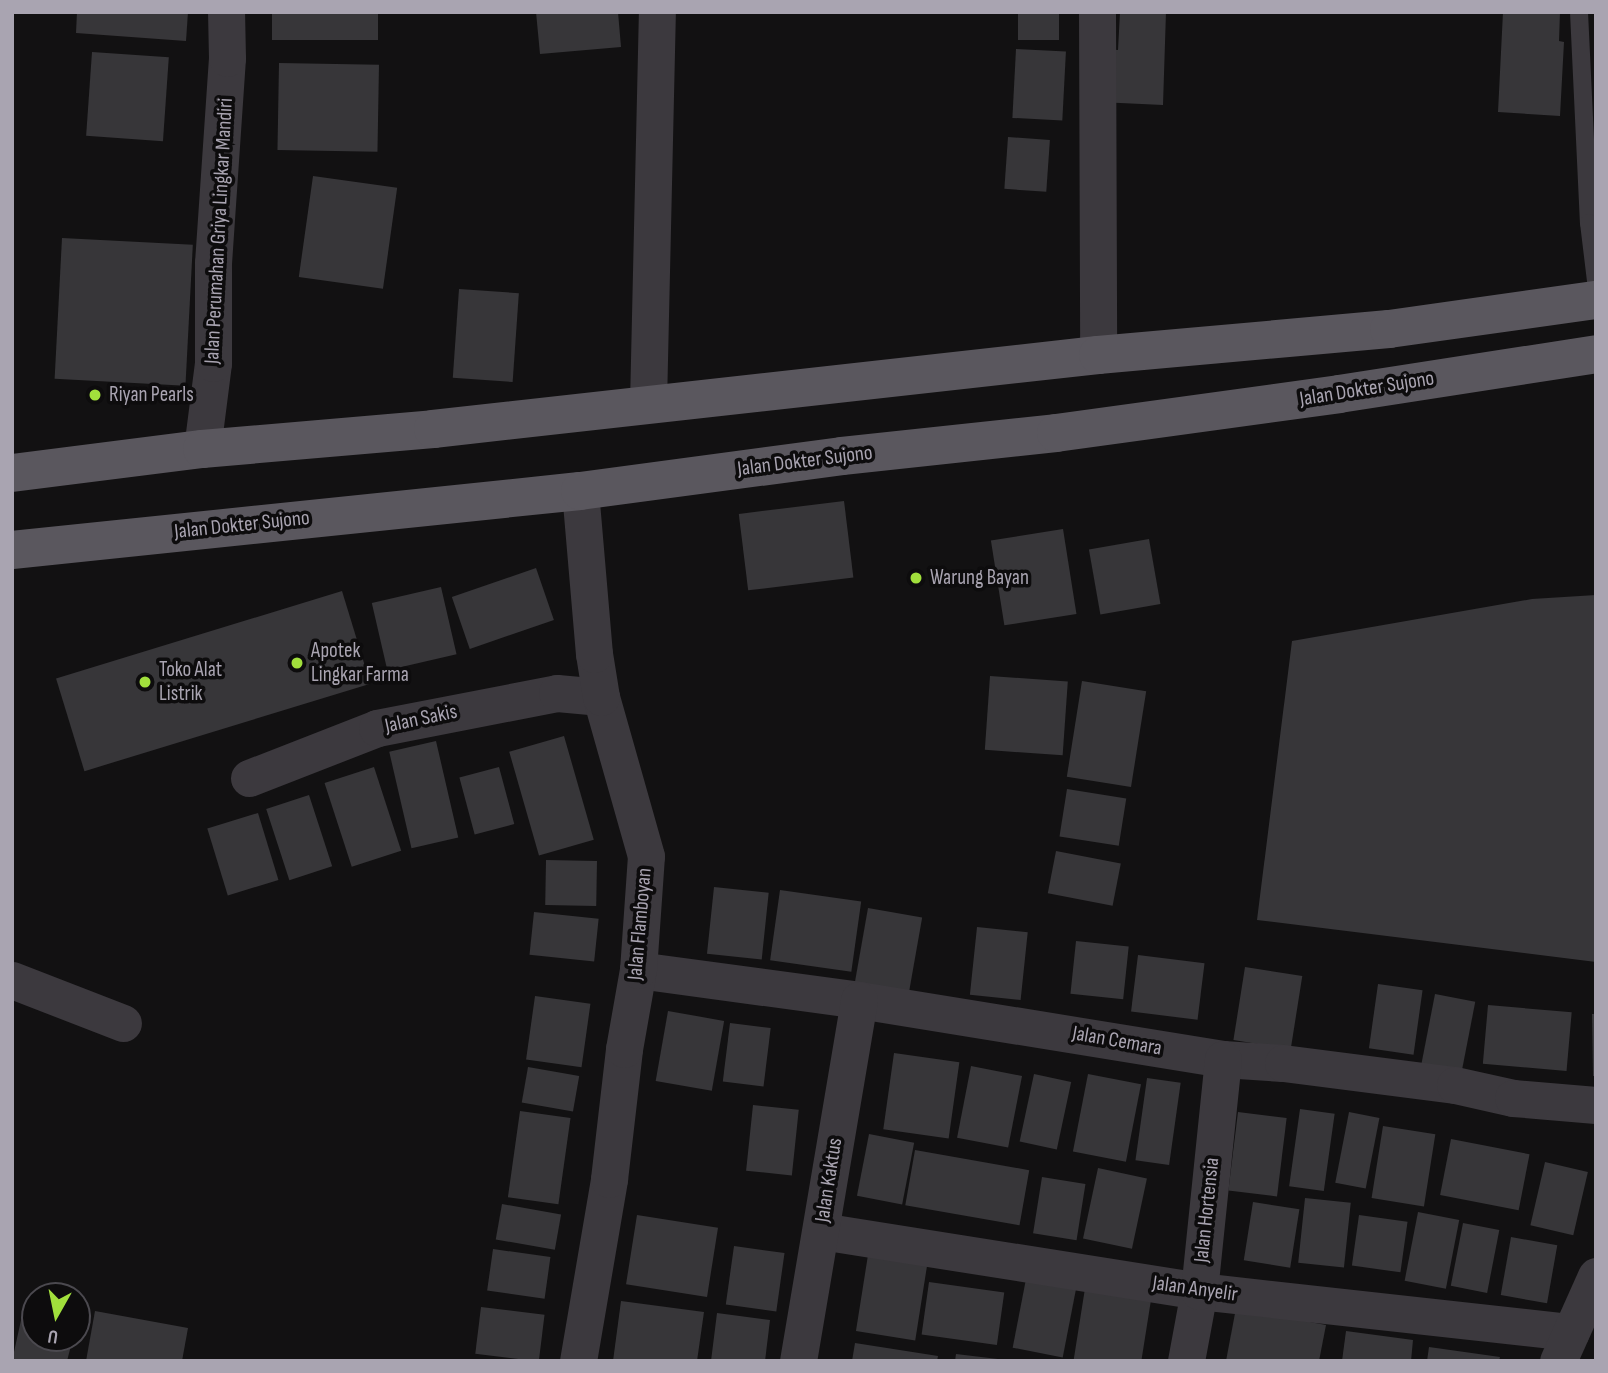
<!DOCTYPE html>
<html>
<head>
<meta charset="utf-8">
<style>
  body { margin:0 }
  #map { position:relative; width:1608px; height:1373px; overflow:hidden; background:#121112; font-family:"Sofia Sans Condensed",sans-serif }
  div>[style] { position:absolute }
  .building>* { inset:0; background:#373639; transform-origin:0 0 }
  .service>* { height:18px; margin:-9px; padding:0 9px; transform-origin:9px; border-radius:9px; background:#3c393e }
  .minor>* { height:37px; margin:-18.5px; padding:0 18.5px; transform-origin:18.5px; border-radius:18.5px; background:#3c393e }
  .trunk>* { height:38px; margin:-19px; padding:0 19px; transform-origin:19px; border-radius:19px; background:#5a575e }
  .dots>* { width:19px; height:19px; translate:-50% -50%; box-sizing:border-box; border:4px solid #0d0c0d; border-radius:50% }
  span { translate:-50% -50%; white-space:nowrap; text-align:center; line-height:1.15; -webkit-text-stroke:7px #0d0c0d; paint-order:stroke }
  .street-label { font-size:21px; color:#a9a4b1 }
  .poi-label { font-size:21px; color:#a9a4b1 }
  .left { translate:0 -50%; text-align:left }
  .frame { position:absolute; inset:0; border:14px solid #a9a4b1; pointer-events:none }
  .north { position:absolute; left:21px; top:1282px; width:70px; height:70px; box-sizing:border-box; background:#0d0c0d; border:2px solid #4b494f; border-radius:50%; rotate:189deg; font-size:19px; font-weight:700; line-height:28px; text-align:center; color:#a9a4b1 }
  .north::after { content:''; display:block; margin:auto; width:24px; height:32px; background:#a1df3c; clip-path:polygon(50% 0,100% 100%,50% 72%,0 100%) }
</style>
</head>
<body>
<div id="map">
  <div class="building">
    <div style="clip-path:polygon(77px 12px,188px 12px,186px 41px,76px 33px)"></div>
    <div style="left:272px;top:12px;width:106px;height:28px"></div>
    <div style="clip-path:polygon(536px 12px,618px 12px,621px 47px,540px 54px)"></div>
    <div style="left:1018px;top:12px;width:41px;height:28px"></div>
    <div style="clip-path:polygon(1120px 12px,1166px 12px,1163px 105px,1099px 102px,1102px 49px,1118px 50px)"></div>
    <div style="clip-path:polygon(1503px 12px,1560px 12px,1559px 41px,1564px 42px,1560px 116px,1498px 112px)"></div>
    <div style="left:1016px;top:49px;width:50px;height:69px;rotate:3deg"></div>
    <div style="left:92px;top:52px;width:77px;height:84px;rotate:4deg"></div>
    <div style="left:279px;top:63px;width:100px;height:87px;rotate:1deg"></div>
    <div style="left:1008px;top:137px;width:42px;height:52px;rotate:4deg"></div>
    <div style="left:313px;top:176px;width:85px;height:102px;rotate:8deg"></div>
    <div style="left:62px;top:238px;width:131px;height:141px;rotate:3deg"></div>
    <div style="left:459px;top:289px;width:60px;height:89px;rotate:4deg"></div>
    <div style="left:844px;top:501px;width:77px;height:106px;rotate:83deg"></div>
    <div style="left:1063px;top:529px;width:86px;height:73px;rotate:81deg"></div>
    <div style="left:1149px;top:539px;width:66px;height:61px;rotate:80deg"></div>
    <div style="left:536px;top:568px;width:55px;height:89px;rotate:71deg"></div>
    <div style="left:441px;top:587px;width:69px;height:71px;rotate:77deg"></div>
    <div style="left:342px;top:591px;width:97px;height:299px;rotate:73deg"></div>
    <div style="clip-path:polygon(1596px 595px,1596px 962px,1257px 920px,1292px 641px,1532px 599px)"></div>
    <div style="left:990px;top:676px;width:78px;height:74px;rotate:4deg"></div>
    <div style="left:1082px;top:681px;width:65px;height:97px;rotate:9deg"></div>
    <div style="left:564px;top:736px;width:108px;height:57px;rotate:74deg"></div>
    <div style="left:436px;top:741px;width:99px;height:48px;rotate:77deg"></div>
    <div style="left:374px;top:767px;width:88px;height:52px;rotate:72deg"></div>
    <div style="left:499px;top:767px;width:59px;height:41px;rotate:75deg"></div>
    <div style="left:1067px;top:789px;width:60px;height:48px;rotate:9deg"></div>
    <div style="left:309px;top:795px;width:75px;height:45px;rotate:72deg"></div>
    <div style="left:258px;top:813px;width:70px;height:53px;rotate:73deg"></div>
    <div style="left:1056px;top:851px;width:66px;height:43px;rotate:11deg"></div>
    <div style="left:546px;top:860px;width:51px;height:45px;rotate:1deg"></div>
    <div style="left:714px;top:887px;width:55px;height:67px;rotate:6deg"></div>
    <div style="left:780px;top:890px;width:82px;height:71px;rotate:8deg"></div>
    <div style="left:868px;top:908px;width:55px;height:78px;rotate:10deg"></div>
    <div style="left:534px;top:912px;width:65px;height:43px;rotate:6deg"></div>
    <div style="left:977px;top:927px;width:51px;height:68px;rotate:6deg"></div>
    <div style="left:1076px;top:941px;width:53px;height:53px;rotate:6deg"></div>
    <div style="left:1138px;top:955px;width:67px;height:57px;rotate:7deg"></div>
    <div style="left:1245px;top:967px;width:58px;height:74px;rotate:9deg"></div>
    <div style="left:1378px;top:984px;width:45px;height:65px;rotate:8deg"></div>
    <div style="left:1435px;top:994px;width:41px;height:73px;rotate:11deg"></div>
    <div style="left:535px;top:996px;width:56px;height:64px;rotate:8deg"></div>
    <div style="left:1488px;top:1005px;width:84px;height:59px;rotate:5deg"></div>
    <div style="left:668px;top:1011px;width:57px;height:71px;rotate:10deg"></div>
    <div style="clip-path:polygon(1592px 1014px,1596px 1014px,1596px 1076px,1593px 1076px)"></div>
    <div style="left:730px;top:1023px;width:41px;height:59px;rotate:7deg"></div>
    <div style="left:894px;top:1053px;width:66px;height:77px;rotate:8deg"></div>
    <div style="left:971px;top:1066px;width:52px;height:73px;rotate:11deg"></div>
    <div style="left:528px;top:1067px;width:52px;height:36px;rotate:10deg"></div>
    <div style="left:1034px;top:1074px;width:38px;height:69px;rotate:12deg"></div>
    <div style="left:1088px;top:1074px;width:54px;height:79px;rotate:11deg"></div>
    <div style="left:1147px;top:1078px;width:34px;height:83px;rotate:8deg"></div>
    <div style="left:753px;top:1105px;width:46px;height:66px;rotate:6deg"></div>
    <div style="left:1300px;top:1109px;width:35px;height:78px;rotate:8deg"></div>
    <div style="left:520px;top:1111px;width:51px;height:87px;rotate:8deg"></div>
    <div style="left:1238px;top:1112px;width:49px;height:79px;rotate:7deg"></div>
    <div style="left:1349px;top:1112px;width:31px;height:72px;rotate:11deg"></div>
    <div style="left:1383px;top:1126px;width:53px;height:73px;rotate:9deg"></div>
    <div style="left:869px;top:1134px;width:46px;height:63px;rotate:11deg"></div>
    <div style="left:1451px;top:1139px;width:80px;height:57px;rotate:11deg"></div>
    <div style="left:915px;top:1150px;width:116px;height:56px;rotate:10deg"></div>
    <div style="left:1545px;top:1162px;width:44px;height:65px;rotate:13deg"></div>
    <div style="left:1098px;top:1168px;width:50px;height:72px;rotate:12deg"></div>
    <div style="left:1042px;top:1177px;width:44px;height:57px;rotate:9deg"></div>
    <div style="left:1305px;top:1198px;width:46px;height:65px;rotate:6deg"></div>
    <div style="left:1253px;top:1202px;width:47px;height:59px;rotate:9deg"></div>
    <div style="left:502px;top:1204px;width:60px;height:36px;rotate:10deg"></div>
    <div style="left:1418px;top:1212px;width:42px;height:70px;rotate:11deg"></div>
    <div style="left:637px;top:1215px;width:82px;height:70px;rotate:9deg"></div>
    <div style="left:1359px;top:1215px;width:49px;height:51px;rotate:8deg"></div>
    <div style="left:1463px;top:1223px;width:37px;height:64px;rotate:11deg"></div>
    <div style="left:1511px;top:1237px;width:47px;height:59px;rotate:10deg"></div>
    <div style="left:734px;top:1246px;width:51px;height:59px;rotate:8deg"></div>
    <div style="left:493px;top:1249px;width:58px;height:42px;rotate:8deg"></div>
    <div style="left:868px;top:1255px;width:60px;height:77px;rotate:9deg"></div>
    <div style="left:1026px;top:1279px;width:51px;height:70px;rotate:11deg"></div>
    <div style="left:929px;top:1282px;width:76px;height:53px;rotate:8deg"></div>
    <div style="left:1086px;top:1282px;width:67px;height:80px;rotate:9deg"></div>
    <div style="clip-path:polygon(621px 1301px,704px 1312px,697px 1361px,613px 1361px)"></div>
    <div style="clip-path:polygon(25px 1302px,35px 1304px,35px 1338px,73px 1338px,67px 1361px,12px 1361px)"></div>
    <div style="left:481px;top:1307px;width:64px;height:47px;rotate:7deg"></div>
    <div style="clip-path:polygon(1236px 1308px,1326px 1325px,1319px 1361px,1226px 1361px)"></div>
    <div style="clip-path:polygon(95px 1311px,188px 1328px,182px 1361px,86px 1361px)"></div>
    <div style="clip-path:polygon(717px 1313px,770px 1320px,765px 1361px,711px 1361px)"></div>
    <div style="clip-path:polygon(1346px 1331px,1413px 1340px,1411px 1361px,1342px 1361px)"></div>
    <div style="clip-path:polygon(855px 1343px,938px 1356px,937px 1361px,852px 1361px)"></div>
    <div style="clip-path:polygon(1429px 1347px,1500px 1357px,1499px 1361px,1427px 1361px)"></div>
    <div style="clip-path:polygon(956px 1354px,998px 1359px,998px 1361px,955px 1361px)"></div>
  </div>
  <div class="service">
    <div style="left:1579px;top:12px;width:211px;rotate:87.3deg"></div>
    <div style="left:1589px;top:223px;width:58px;rotate:83.1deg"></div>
  </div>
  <div class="minor">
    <div style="left:1097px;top:12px;width:343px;rotate:89.8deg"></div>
    <div style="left:648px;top:404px;width:392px;rotate:-88.7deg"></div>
    <div style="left:202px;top:449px;width:87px;rotate:-82.7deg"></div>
    <div style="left:213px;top:363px;width:100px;rotate:-90deg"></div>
    <div style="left:213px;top:263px;width:205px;rotate:-86.1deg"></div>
    <div style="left:227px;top:58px;width:46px;rotate:-91.2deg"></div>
    <div style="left:249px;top:778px;width:137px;rotate:-21.3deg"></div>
    <div style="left:377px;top:728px;width:183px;rotate:-11deg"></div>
    <div style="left:557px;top:693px;width:44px;rotate:5.2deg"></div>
    <div style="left:638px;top:970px;width:223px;rotate:7.7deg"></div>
    <div style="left:859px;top:1000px;width:369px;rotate:9.2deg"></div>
    <div style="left:1223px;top:1059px;width:60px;rotate:3.8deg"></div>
    <div style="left:1283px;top:1063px;width:173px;rotate:7.3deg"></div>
    <div style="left:1455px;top:1085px;width:59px;rotate:12.6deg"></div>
    <div style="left:1513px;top:1098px;width:83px;rotate:4.8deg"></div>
    <div style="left:12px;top:980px;width:119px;rotate:21.2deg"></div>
    <div style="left:821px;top:1231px;width:383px;rotate:9deg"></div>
    <div style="left:1199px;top:1291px;width:374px;rotate:6.3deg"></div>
    <div style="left:578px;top:1361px;width:185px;rotate:-80.3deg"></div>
    <div style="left:609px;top:1179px;width:131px;rotate:-83.4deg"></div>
    <div style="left:624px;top:1049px;width:80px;rotate:-80deg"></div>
    <div style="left:638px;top:970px;width:114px;rotate:-86deg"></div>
    <div style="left:646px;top:856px;width:165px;rotate:-105.8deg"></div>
    <div style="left:601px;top:697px;width:44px;rotate:-99.2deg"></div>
    <div style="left:594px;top:654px;width:164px;rotate:-94.9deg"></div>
    <div style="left:798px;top:1361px;width:366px;rotate:-80.4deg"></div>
    <div style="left:1186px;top:1361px;width:71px;rotate:-79.5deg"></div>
    <div style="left:1199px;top:1291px;width:233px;rotate:-84.1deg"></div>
    <div style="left:1558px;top:1361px;width:93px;rotate:-65.9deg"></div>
  </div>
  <div class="trunk">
    <div style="left:12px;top:473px;width:192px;rotate:-7.2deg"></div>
    <div style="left:202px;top:449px;width:232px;rotate:-4.9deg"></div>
    <div style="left:433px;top:429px;width:669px;rotate:-6.35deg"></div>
    <div style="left:1098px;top:355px;width:292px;rotate:-5.1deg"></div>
    <div style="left:1389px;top:329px;width:209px;rotate:-8deg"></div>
    <div style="left:12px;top:550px;width:571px;rotate:-5.93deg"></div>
    <div style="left:580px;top:491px;width:264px;rotate:-7.6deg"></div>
    <div style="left:842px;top:456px;width:215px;rotate:-6.1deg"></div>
    <div style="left:1056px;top:433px;width:286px;rotate:-7.8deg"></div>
    <div style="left:1339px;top:394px;width:260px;rotate:-8.8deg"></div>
  </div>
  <div class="dots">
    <div style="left:95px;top:395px;background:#a1df3c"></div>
    <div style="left:916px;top:578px;background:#a1df3c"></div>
    <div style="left:297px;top:663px;background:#a1df3c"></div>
    <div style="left:145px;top:682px;background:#a1df3c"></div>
  </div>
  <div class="street-label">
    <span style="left:219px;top:231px;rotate:-87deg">Jalan Perumahan Griya Lingkar Mandiri</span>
    <span style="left:1367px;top:389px;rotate:-9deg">Jalan Dokter Sujono</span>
    <span style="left:805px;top:461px;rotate:-7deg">Jalan Dokter Sujono</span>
    <span style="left:242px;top:525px;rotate:-6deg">Jalan Dokter Sujono</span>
    <span style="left:421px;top:719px;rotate:-12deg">Jalan Sakis</span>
    <span style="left:640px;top:924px;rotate:-85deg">Jalan Flamboyan</span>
    <span style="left:1117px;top:1041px;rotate:10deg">Jalan Cemara</span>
    <span style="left:829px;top:1180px;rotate:-81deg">Jalan Kaktus</span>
    <span style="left:1207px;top:1210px;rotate:-84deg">Jalan Hortensia</span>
    <span style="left:1195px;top:1289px;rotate:8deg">Jalan Anyelir</span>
  </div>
  <div class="poi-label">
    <span class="left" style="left:109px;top:395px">Riyan Pearls</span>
    <span class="left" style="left:930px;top:578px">Warung Bayan</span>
    <span class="left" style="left:311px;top:663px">Apotek<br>Lingkar Farma</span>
    <span class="left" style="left:159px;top:682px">Toko Alat<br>Listrik</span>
  </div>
  <div class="frame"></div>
  <div class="north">U</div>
</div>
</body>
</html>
